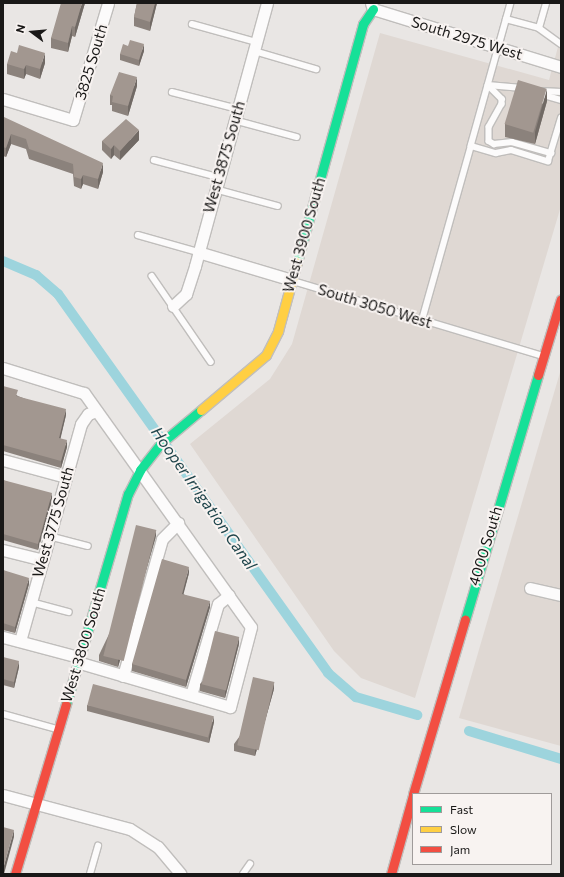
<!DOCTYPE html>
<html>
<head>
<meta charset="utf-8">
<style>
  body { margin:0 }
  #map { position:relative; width:564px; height:877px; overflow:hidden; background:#e9e6e4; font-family:Commissioner,sans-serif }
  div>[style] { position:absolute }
  .built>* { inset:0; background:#dfd8d3 }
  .canal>* { height:10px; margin:-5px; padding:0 5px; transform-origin:5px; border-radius:5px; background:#9dd4dd }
  .roads { filter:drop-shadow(1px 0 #c0bebc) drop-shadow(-1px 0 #c0bebc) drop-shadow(0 1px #c0bebc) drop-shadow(0 -1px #c0bebc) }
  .lane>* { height:5.5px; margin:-2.75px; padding:0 2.75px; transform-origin:2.75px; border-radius:2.75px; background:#fcfbfb }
  .street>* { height:11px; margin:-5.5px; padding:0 5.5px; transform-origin:5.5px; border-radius:5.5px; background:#fcfbfb }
  .fast>* { height:9px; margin:-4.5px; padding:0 4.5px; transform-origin:4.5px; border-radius:4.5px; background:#16e098 }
  .slow>* { height:9px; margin:-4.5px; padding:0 4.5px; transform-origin:4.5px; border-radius:4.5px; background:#ffcf43 }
  .jam>* { height:9px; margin:-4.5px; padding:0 4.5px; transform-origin:4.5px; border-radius:4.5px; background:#f24e42 }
  .wall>* { inset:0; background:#8b827c }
  .shaded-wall>* { inset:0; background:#716a65 }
  .building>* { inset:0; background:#a29790; transform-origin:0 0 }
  span { translate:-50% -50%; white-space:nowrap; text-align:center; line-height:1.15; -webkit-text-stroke:4px #f8f3f1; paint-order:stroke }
  .street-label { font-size:15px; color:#191817 }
  .water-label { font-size:16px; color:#1e444a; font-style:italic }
  .frame { position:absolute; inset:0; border:4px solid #191817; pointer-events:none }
  .legend { position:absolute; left:412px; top:793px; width:140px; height:72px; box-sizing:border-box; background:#f8f3f1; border:1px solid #9f9b9a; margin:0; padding:5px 7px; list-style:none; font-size:12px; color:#191817 }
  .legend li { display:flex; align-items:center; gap:8px; height:20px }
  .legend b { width:20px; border:1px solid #9f9b9a }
  .north { position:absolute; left:12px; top:12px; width:40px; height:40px; -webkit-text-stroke:3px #f8f3f1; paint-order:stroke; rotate:286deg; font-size:11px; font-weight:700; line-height:16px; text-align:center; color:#191817 }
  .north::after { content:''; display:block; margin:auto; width:14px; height:18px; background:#191817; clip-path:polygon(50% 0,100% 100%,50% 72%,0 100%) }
</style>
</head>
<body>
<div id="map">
  <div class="built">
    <div style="clip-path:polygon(380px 33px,549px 80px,561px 36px,561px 206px,415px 698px,361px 678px,334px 651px,190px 444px,270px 379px,292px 344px)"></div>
    <div style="clip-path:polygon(561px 369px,561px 746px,459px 718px)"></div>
  </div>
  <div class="canal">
    <div style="left:3px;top:261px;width:36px;rotate:23deg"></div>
    <div style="left:36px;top:275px;width:29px;rotate:41deg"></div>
    <div style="left:58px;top:294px;width:465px;rotate:54.5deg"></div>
    <div style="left:328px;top:673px;width:37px;rotate:41deg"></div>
    <div style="left:356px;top:697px;width:64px;rotate:16.4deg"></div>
    <div style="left:469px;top:731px;width:96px;rotate:16.9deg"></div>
  </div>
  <div class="roads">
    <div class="lane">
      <div style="left:511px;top:3px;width:148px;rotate:105.6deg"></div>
      <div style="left:471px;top:146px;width:26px;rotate:16deg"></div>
      <div style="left:496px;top:153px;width:15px;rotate:-11deg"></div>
      <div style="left:511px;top:150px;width:39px;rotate:17deg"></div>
      <div style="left:548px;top:161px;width:45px;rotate:-73.2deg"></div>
      <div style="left:506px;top:19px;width:34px;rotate:15deg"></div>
      <div style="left:539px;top:28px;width:26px;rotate:-74deg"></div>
      <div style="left:192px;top:24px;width:66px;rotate:15.7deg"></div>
      <div style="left:539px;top:28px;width:27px;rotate:36deg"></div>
      <div style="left:254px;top:51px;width:65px;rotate:16.2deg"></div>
      <div style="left:488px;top:85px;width:20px;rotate:45deg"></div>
      <div style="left:502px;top:99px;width:5px;rotate:90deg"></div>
      <div style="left:502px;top:104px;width:26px;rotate:119deg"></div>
      <div style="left:489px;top:127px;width:14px;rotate:90deg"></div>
      <div style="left:489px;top:141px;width:6px;rotate:31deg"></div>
      <div style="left:494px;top:144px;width:18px;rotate:-6deg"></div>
      <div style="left:512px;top:142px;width:41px;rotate:15.8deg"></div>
      <div style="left:488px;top:85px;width:34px;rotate:5deg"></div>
      <div style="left:541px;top:91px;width:20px;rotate:3deg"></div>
      <div style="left:172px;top:92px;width:68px;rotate:14.4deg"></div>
      <div style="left:540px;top:94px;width:22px;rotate:16deg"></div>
      <div style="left:234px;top:120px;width:65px;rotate:15.1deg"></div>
      <div style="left:154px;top:160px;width:66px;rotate:14.9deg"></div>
      <div style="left:215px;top:189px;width:65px;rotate:15.1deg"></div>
      <div style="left:138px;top:235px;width:62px;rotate:15.8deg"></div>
      <div style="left:152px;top:276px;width:104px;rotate:55.5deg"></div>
      <div style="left:293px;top:281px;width:261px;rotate:16.7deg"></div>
      <div style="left:422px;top:320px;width:181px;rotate:-74.3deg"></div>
      <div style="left:49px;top:536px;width:40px;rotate:14.4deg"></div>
      <div style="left:31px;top:602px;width:39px;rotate:15deg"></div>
      <div style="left:3px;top:714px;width:56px;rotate:15.5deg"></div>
      <div style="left:90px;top:874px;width:29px;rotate:-74deg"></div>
      <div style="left:243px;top:874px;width:12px;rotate:-55deg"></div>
    </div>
    <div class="street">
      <div style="left:371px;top:3px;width:6px;rotate:72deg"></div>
      <div style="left:373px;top:9px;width:197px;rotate:17.1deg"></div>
      <div style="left:3px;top:99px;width:73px;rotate:16.7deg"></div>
      <div style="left:73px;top:120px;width:122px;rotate:-73.3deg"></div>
      <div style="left:198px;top:252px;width:98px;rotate:16.6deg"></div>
      <div style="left:173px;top:306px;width:18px;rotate:-43deg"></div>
      <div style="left:186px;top:294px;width:29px;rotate:-72deg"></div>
      <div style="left:195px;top:266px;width:273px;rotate:-74.7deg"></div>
      <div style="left:3px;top:368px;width:85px;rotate:17.2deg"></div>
      <div style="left:84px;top:393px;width:287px;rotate:54.5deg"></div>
      <div style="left:251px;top:627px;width:83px;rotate:104.7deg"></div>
      <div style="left:230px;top:707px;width:159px;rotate:-163.6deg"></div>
      <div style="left:3px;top:460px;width:65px;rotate:15.1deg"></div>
      <div style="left:3px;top:550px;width:41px;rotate:14deg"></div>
      <div style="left:530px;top:588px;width:32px;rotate:13deg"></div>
      <div style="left:3px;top:637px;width:78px;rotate:14.9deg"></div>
      <div style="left:20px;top:641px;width:225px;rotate:-74.3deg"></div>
      <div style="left:81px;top:424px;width:12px;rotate:-55deg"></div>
      <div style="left:88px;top:414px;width:9px;rotate:-21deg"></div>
      <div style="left:123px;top:676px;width:142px;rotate:-74.1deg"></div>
      <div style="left:162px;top:539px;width:23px;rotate:-45deg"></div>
      <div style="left:191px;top:695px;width:95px;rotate:-73.5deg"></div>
      <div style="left:218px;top:604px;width:14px;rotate:-39deg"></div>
      <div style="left:3px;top:795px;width:131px;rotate:15deg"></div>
      <div style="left:130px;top:829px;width:33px;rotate:33deg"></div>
      <div style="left:158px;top:847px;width:35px;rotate:50deg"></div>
    </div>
    <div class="fast">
      <div style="left:297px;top:262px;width:247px;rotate:-74.5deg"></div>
      <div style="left:363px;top:24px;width:18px;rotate:-56deg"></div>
      <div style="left:465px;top:620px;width:256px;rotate:-73.4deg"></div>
      <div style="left:66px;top:704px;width:219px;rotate:-73.6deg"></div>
      <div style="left:128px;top:494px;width:27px;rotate:-63deg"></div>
      <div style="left:140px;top:470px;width:33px;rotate:-52deg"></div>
      <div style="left:160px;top:444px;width:53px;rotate:-39.7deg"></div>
    </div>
    <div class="slow">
      <div style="left:201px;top:410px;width:85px;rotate:-40.2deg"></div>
      <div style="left:266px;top:355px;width:27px;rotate:-63deg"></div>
      <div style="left:278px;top:331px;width:72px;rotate:-74.6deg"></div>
    </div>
    <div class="jam">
      <div style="left:538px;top:375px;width:79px;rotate:-73.2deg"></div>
      <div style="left:413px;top:794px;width:182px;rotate:-73.4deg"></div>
      <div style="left:15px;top:874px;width:177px;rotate:-73.3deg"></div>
      <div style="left:391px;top:874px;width:82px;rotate:-74.4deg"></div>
    </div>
  </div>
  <div class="wall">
    <div style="clip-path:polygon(85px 3px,75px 37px,72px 36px,68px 52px,51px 48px,51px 38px)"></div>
    <div style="clip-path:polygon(137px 3px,157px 3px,150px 31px,134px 26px,134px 17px)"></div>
    <div style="clip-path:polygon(144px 51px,139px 66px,120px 60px,120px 54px)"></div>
    <div style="clip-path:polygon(45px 63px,40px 79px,26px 74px,24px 79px,7px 74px,7px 64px)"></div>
    <div style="clip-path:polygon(137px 86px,128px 116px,112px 111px,112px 105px,110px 105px,110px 95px)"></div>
    <div style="clip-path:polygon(547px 101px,535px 144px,505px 137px,505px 124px)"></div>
    <div style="clip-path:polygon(3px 121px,103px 172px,98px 189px,83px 184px,81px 189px,74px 186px,73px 174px,29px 159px,26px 149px,11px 144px,6px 157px,3px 156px)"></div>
    <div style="clip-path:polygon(139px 140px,120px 160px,114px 155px,111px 159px,102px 150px,102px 141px)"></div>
    <div style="clip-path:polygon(3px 386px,18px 396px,66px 415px,60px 439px,67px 447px,61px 468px,3px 451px)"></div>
    <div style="clip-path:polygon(3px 480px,52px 500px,38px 550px,3px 540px)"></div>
    <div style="clip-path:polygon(156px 536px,118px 667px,99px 661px,99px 655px)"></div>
    <div style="clip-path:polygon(3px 570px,29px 584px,15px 633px,3px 630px)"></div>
    <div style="clip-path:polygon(189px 573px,183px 594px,210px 607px,186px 687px,132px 671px,132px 664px)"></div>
    <div style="clip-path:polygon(239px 644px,225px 698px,200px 691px,200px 684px)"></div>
    <div style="clip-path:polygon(3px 657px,19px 667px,14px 688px,3px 685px)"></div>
    <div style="clip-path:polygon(274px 689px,255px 756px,234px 751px,234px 744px)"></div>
    <div style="clip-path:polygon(87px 705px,214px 722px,209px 743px,87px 711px)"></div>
  </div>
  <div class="shaded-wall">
    <div style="clip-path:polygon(82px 3px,85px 3px,75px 37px,75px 27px)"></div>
    <div style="clip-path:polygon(155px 3px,157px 3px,150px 31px,150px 22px)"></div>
    <div style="clip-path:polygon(72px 26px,72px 36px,68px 52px,68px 43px)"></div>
    <div style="clip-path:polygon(144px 44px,144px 51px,139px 66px,139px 60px)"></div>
    <div style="clip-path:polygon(45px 53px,45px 63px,40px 79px,40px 69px)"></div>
    <div style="clip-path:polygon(26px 65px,26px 74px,24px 79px,24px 69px)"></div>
    <div style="clip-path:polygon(137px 77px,137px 86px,128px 116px,128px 106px)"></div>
    <div style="clip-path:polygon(547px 89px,547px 101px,535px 144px,535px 132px)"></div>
    <div style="clip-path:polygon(139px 130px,139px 140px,120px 160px,120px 151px)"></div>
    <div style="clip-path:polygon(11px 134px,11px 144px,6px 157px,6px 148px)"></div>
    <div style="clip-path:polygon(114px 145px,114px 155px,111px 159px,111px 149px)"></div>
    <div style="clip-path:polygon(103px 163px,103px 172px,98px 189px,98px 179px)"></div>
    <div style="clip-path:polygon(83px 175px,83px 184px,81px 189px,81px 179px)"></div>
    <div style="clip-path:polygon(66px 409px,66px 415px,59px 445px,59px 438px)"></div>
    <div style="clip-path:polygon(67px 440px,67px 447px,61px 468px,61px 461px)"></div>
    <div style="clip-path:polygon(52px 493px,52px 500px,38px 550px,38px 544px)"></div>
    <div style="clip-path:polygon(156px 530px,156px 536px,118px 667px,118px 660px)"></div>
    <div style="clip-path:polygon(189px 567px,189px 573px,182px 600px,182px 594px)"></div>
    <div style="clip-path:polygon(29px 578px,29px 584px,15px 633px,15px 627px)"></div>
    <div style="clip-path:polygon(210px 601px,210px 607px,186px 687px,186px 680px)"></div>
    <div style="clip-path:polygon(239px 637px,239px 644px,225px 698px,225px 692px)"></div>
    <div style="clip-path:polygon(19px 661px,19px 667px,14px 688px,14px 682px)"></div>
    <div style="clip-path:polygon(274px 682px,274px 689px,255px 756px,255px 750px)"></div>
    <div style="clip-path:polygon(214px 716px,214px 722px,209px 743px,209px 737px)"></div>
    <div style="clip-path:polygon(14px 830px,14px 837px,4px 874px,3px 874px,3px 869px)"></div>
  </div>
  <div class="building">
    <div style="clip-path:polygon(61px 3px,82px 3px,75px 27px,72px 26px,68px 43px,51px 38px)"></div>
    <div style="clip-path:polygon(137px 3px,155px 3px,150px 22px,134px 17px)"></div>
    <div style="clip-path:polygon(130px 40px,144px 44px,139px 60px,120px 54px,123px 44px,128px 46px)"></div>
    <div style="clip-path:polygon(19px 45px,45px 53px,40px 69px,26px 65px,24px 69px,7px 64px,11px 51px,17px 53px)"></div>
    <div style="clip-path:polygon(119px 72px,137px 77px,128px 106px,112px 102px,113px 96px,110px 95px)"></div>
    <div style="left:518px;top:80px;width:30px;height:46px;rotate:17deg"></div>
    <div style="clip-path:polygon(4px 117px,103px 163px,98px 179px,83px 175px,81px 179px,74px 177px,73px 164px,29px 149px,26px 139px,11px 134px,6px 148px,3px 147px,3px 121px)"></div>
    <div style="clip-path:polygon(126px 119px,139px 130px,120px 151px,114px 145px,111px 149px,102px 141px)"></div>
    <div style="clip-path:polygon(3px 386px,18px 390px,16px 396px,66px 409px,59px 438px,67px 440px,61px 461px,3px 445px)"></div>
    <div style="clip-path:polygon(3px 480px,52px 493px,38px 544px,3px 534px)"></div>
    <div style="left:136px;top:525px;width:21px;height:135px;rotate:14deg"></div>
    <div style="clip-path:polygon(162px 559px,189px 567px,182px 594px,210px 601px,186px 680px,132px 664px)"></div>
    <div style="clip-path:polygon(3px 570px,29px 578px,15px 627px,3px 623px)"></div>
    <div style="left:215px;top:631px;width:25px;height:55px;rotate:14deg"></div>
    <div style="clip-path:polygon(3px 657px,19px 661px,14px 682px,3px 679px)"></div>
    <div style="left:253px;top:677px;width:22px;height:70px;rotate:13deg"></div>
    <div style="left:93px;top:684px;width:125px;height:22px;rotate:15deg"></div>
    <div style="clip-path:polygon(3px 827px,14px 830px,3px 869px)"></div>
  </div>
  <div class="street-label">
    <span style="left:467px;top:38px;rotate:17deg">South 2975 West</span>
    <span style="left:91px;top:62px;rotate:-73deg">3825 South</span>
    <span style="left:224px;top:157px;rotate:-74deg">West 3875 South</span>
    <span style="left:304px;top:235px;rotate:-74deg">West 3900 South</span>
    <span style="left:375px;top:306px;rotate:17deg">South 3050 West</span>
    <span style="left:53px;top:522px;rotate:-74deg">West 3775 South</span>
    <span style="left:485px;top:546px;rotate:-73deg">4000 South</span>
    <span style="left:83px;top:645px;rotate:-73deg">West 3800 South</span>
  </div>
  <div class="water-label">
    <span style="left:204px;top:498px;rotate:55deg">Hooper Irrigation Canal</span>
  </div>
  <div class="frame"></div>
  <ul class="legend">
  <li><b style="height:5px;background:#16e098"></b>Fast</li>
  <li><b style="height:5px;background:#ffcf43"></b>Slow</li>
  <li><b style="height:5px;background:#f24e42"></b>Jam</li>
  </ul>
  <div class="north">N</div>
</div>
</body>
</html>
